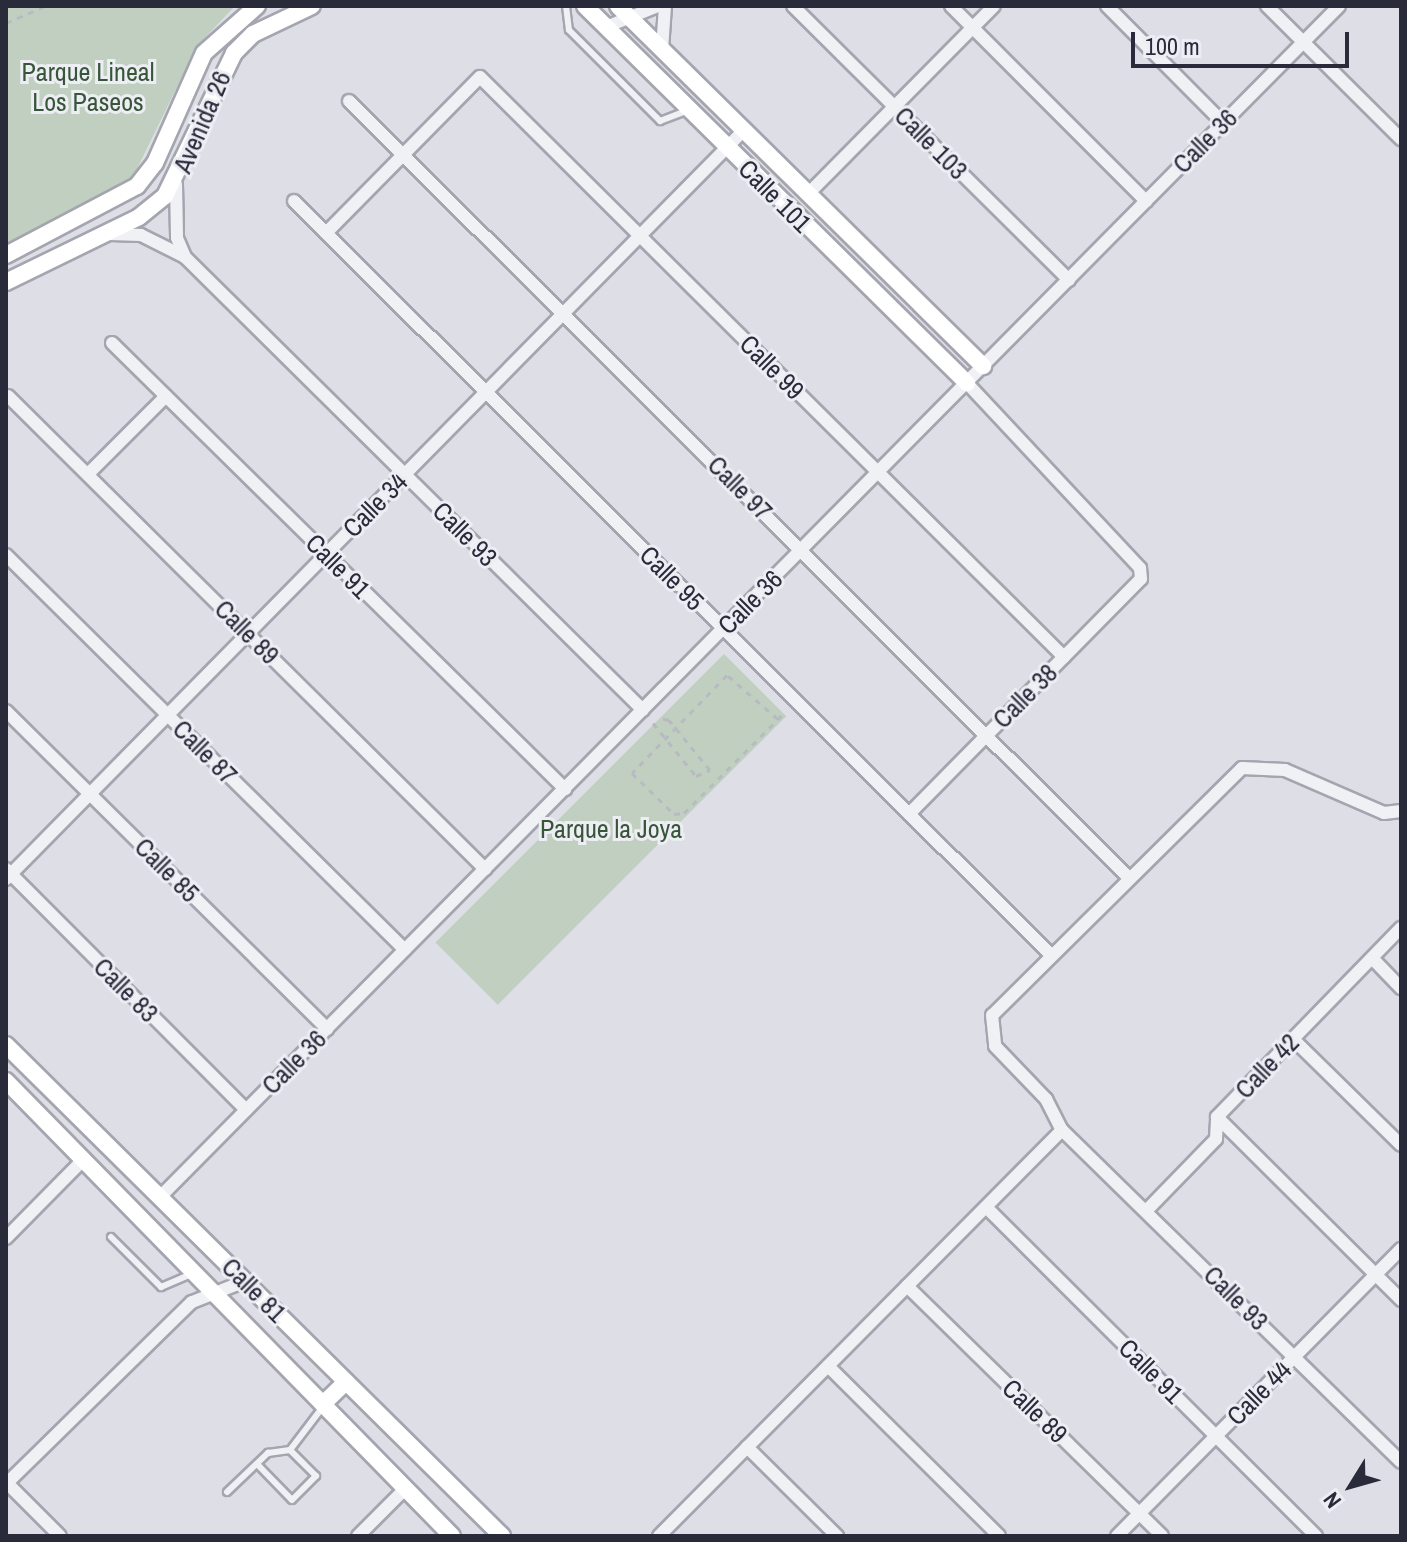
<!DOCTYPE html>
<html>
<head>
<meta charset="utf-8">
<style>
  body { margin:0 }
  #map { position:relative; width:1407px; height:1542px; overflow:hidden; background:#dedfe6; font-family:"Archivo Narrow",sans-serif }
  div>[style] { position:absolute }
  .green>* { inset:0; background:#c0cfc0; transform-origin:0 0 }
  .path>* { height:3px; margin-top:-1.5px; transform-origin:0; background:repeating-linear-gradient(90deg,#b8bac1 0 6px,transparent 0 12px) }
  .roads { filter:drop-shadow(2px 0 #a4a5af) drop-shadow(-2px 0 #a4a5af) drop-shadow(0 2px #a4a5af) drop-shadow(0 -2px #a4a5af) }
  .lane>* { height:6px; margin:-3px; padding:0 3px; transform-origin:3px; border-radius:3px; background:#f0f1f5 }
  .street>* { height:12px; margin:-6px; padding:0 6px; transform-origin:6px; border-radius:6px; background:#f0f1f5 }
  .secondary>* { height:16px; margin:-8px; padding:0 8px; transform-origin:8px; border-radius:8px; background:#fff }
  span { translate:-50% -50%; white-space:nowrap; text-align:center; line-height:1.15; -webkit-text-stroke:6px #edeef4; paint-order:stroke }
  .park-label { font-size:26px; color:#38553a }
  .street-label { font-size:26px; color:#292b3b }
  .frame { position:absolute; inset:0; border:8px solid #292b3b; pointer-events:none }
  .north { position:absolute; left:1311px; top:1446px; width:80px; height:80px; -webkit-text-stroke:6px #edeef4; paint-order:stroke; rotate:233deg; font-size:22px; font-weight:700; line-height:32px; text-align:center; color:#292b3b }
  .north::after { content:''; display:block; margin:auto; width:28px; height:36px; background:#292b3b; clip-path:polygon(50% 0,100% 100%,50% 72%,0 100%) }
  .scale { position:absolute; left:1131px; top:32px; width:218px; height:36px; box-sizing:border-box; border:4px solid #292b3b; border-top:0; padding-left:10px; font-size:24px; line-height:28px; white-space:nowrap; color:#292b3b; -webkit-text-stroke:6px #edeef4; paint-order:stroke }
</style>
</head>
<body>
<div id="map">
  <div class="green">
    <div style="clip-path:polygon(6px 6px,235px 6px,197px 46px,132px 179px,6px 244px)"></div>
    <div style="left:724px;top:654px;width:88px;height:408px;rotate:45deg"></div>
  </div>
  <div class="path">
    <div style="left:6px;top:23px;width:43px;rotate:-23.6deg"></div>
    <div style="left:778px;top:719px;width:67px;rotate:-139.2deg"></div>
    <div style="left:727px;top:675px;width:136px;rotate:134.1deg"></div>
    <div style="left:632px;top:773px;width:59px;rotate:44.3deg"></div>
    <div style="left:674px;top:814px;width:10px;rotate:-6deg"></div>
    <div style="left:684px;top:813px;width:143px;rotate:-45deg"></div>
    <div style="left:653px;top:723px;width:68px;rotate:50.9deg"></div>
    <div style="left:696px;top:776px;width:15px;rotate:-23deg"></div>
    <div style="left:710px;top:770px;width:65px;rotate:-129.4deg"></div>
    <div style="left:669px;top:720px;width:11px;rotate:-170deg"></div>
  </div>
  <div class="roads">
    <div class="lane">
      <div style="left:566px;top:6px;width:24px;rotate:83deg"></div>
      <div style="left:569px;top:30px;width:129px;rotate:45deg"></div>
      <div style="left:660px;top:121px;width:31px;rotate:-21deg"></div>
      <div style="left:111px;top:1237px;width:71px;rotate:45deg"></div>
      <div style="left:161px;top:1287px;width:33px;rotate:-23deg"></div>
      <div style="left:257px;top:1464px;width:50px;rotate:45.8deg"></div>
      <div style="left:292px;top:1500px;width:34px;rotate:-45deg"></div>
      <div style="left:316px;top:1476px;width:37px;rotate:-135deg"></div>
      <div style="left:227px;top:1492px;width:57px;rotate:-43.6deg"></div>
      <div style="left:268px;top:1453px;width:22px;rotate:-8deg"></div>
      <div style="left:290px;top:1450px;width:53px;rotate:-52.7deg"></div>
    </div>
    <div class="street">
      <div style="left:793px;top:6px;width:389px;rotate:44.8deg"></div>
      <div style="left:951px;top:6px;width:276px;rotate:45deg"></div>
      <div style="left:1107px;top:6px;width:165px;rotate:45.2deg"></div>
      <div style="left:1267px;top:6px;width:189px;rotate:44.8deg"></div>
      <div style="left:606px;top:27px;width:56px;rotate:-22deg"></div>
      <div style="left:662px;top:50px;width:44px;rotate:-86.1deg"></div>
      <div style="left:349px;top:101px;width:1101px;rotate:44.89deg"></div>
      <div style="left:176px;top:184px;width:54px;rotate:88.9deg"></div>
      <div style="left:177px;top:238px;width:21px;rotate:67deg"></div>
      <div style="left:808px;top:194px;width:264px;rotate:-45.3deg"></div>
      <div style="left:294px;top:201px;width:1068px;rotate:44.89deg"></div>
      <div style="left:326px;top:233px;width:219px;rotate:-45.4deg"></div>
      <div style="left:480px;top:77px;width:823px;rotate:44.8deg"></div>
      <div style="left:110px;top:234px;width:31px;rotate:2deg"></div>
      <div style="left:141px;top:235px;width:49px;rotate:26.6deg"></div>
      <div style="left:185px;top:257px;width:644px;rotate:44.69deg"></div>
      <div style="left:112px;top:343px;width:636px;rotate:44.55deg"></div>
      <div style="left:8px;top:396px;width:672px;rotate:44.76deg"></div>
      <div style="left:88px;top:474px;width:110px;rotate:-45deg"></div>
      <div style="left:6px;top:555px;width:561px;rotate:44.71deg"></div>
      <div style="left:6px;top:711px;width:452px;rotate:44.7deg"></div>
      <div style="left:1401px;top:811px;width:17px;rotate:173deg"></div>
      <div style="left:1384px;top:813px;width:108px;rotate:-156.5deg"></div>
      <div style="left:1285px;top:770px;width:43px;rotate:-177.3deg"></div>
      <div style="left:1242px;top:768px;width:351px;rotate:135.3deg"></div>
      <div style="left:992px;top:1015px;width:31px;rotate:84deg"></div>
      <div style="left:995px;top:1046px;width:74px;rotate:46.1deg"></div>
      <div style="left:1046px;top:1099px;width:35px;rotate:63deg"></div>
      <div style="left:1062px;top:1130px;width:474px;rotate:44.4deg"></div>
      <div style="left:909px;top:814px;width:330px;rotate:-45.4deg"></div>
      <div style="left:1141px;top:579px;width:11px;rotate:-95deg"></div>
      <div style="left:1140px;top:568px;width:253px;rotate:-133.1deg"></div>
      <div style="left:6px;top:869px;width:340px;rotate:45.1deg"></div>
      <div style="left:6px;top:879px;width:1051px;rotate:-45.42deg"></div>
      <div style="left:1372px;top:958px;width:42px;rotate:46deg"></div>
      <div style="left:1293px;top:1039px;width:151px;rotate:44.5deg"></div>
      <div style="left:1217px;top:1117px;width:260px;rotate:44.8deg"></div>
      <div style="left:160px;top:1197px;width:1676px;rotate:-45.29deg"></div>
      <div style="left:986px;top:1207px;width:466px;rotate:44.9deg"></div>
      <div style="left:1147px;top:1210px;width:99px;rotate:-45.8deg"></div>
      <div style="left:1216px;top:1139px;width:22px;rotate:-87deg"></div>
      <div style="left:1217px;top:1117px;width:264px;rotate:-45.8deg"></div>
      <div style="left:6px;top:1238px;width:111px;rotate:-45.4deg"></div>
      <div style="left:907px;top:1286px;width:357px;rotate:44.4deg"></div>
      <div style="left:828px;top:1366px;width:241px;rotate:44.8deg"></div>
      <div style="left:747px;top:1447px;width:127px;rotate:44.7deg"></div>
      <div style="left:6px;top:1482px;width:76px;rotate:45deg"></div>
      <div style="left:6px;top:1484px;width:260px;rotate:-44.4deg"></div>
      <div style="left:192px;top:1302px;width:57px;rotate:-21.6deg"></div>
      <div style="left:358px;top:1536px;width:66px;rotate:-45deg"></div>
      <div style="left:659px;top:1536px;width:572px;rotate:-45.21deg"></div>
      <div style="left:1117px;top:1536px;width:404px;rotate:-45.3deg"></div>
    </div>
    <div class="secondary">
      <div style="left:585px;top:6px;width:537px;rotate:44.62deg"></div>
      <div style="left:618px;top:6px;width:513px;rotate:44.6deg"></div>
      <div style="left:6px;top:255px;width:148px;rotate:-27.8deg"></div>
      <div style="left:137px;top:186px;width:29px;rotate:-52deg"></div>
      <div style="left:155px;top:163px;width:120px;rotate:-66deg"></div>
      <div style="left:204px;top:53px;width:71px;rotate:-41.6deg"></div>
      <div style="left:6px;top:282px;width:148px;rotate:-26deg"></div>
      <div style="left:139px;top:217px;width:33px;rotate:-39deg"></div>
      <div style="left:165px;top:196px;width:159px;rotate:-64.2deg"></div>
      <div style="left:234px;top:53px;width:27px;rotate:-45deg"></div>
      <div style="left:253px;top:34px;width:65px;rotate:-25.4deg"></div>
      <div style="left:6px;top:1045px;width:698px;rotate:44.71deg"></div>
      <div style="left:6px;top:1081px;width:637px;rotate:45.57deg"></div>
      <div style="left:323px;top:1404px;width:32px;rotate:-44deg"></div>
    </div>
  </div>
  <div class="park-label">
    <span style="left:88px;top:87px">Parque Lineal<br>Los Paseos</span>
    <span style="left:611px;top:829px">Parque la Joya</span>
  </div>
  <div class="street-label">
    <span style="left:202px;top:122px;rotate:-67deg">Avenida 26</span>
    <span style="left:1205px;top:141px;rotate:-45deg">Calle 36</span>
    <span style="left:931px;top:143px;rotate:45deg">Calle 103</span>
    <span style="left:775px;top:196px;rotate:45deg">Calle 101</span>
    <span style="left:772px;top:367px;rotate:45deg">Calle 99</span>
    <span style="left:740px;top:488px;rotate:45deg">Calle 97</span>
    <span style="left:375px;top:505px;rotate:-45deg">Calle 34</span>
    <span style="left:465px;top:534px;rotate:45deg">Calle 93</span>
    <span style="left:338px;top:566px;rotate:45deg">Calle 91</span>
    <span style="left:672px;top:578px;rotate:45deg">Calle 95</span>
    <span style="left:750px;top:602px;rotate:-45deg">Calle 36</span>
    <span style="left:247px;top:632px;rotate:45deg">Calle 89</span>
    <span style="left:1025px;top:696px;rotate:-45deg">Calle 38</span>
    <span style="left:205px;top:752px;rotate:45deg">Calle 87</span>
    <span style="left:167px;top:870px;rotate:45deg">Calle 85</span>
    <span style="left:126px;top:990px;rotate:45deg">Calle 83</span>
    <span style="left:294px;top:1062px;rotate:-45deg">Calle 36</span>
    <span style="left:1267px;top:1066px;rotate:-46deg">Calle 42</span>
    <span style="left:254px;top:1290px;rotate:45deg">Calle 81</span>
    <span style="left:1236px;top:1298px;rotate:45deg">Calle 93</span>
    <span style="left:1151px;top:1371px;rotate:45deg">Calle 91</span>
    <span style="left:1259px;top:1393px;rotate:-45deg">Calle 44</span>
    <span style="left:1035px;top:1411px;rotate:44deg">Calle 89</span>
  </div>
  <div class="frame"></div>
  <div class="north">N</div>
  <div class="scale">100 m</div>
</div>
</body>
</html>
